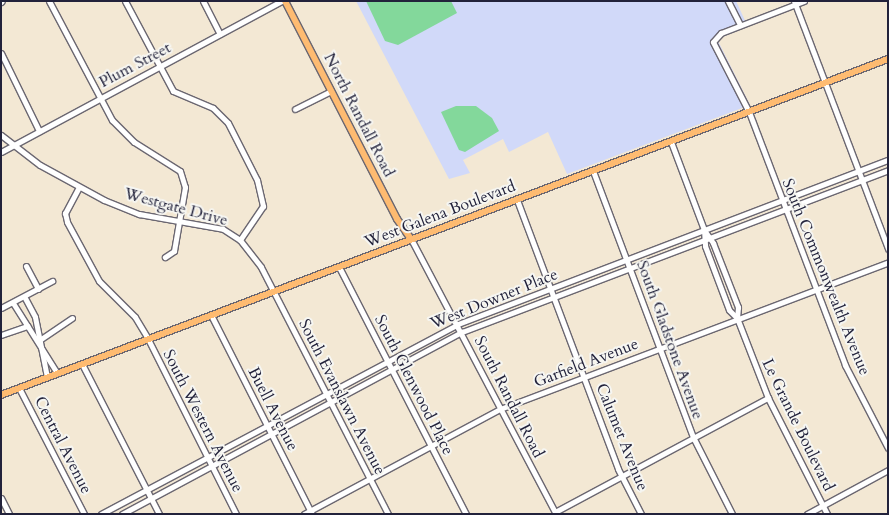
<!DOCTYPE html>
<html>
<head>
<meta charset="utf-8">
<style>
  body { margin:0 }
  #map { position:relative; width:889px; height:515px; overflow:hidden; background:#f3e8d4; font-family:Cardo,serif }
  div>[style] { position:absolute }
  .built>* { inset:0; background:#d1d9f9 }
  .green>* { inset:0; background:#83d89b }
  .roads { filter:drop-shadow(1px 0 #6b6771) drop-shadow(-1px 0 #6b6771) drop-shadow(0 1px #6b6771) drop-shadow(0 -1px #6b6771) }
  .minor>* { height:5px; margin:-2.5px; padding:0 2.5px; transform-origin:2.5px; border-radius:2.5px; background:#fff }
  .major>* { height:6px; margin:-3px; padding:0 3px; transform-origin:3px; border-radius:3px; background:#febb71 }
  span { translate:-50% -50%; white-space:nowrap; text-align:center; line-height:1.15; -webkit-text-stroke:4px #f6f6f2; paint-order:stroke }
  .street-label { font-size:16px; color:#22223b }
  .frame { position:absolute; inset:0; border:2px solid #22223b; pointer-events:none }
</style>
</head>
<body>
<div id="map">
  <div class="built">
    <div style="clip-path:polygon(356px 1px,736px 1px,748px 27px,717px 39px,750px 105px,567px 174px,548px 132px,509px 152px,503px 139px,463px 160px,470px 173px,449px 179px)"></div>
  </div>
  <div class="green">
    <div style="clip-path:polygon(366px 1px,451px 1px,457px 13px,398px 45px,385px 41px)"></div>
    <div style="clip-path:polygon(456px 106px,476px 106px,492px 118px,499px 131px,465px 152px,459px 150px,441px 112px)"></div>
  </div>
  <div class="roads">
    <div class="minor">
      <div style="left:49px;top:1px;width:135px;rotate:62.1deg"></div>
      <div style="left:112px;top:120px;width:31px;rotate:45deg"></div>
      <div style="left:134px;top:142px;width:54px;rotate:32.2deg"></div>
      <div style="left:180px;top:171px;width:17px;rotate:73deg"></div>
      <div style="left:185px;top:187px;width:65px;rotate:99.8deg"></div>
      <div style="left:174px;top:251px;width:11px;rotate:146deg"></div>
      <div style="left:125px;top:1px;width:102px;rotate:61.9deg"></div>
      <div style="left:173px;top:91px;width:43px;rotate:23deg"></div>
      <div style="left:213px;top:108px;width:21px;rotate:45deg"></div>
      <div style="left:228px;top:123px;width:64px;rotate:63deg"></div>
      <div style="left:257px;top:180px;width:27px;rotate:77deg"></div>
      <div style="left:263px;top:206px;width:41px;rotate:124.1deg"></div>
      <div style="left:203px;top:1px;width:37px;rotate:63deg"></div>
      <div style="left:728px;top:1px;width:27px;rotate:63deg"></div>
      <div style="left:794px;top:1px;width:265px;rotate:69.2deg"></div>
      <div style="left:804px;top:1px;width:89px;rotate:158.9deg"></div>
      <div style="left:721px;top:33px;width:12px;rotate:132deg"></div>
      <div style="left:713px;top:42px;width:79px;rotate:62.8deg"></div>
      <div style="left:749px;top:112px;width:271px;rotate:69.2deg"></div>
      <div style="left:845px;top:365px;width:93px;rotate:62.6deg"></div>
      <div style="left:1px;top:2px;width:1px;rotate:-45deg"></div>
      <div style="left:1px;top:53px;width:87px;rotate:64deg"></div>
      <div style="left:295px;top:109px;width:40px;rotate:-26.6deg"></div>
      <div style="left:1px;top:135px;width:49px;rotate:37.6deg"></div>
      <div style="left:40px;top:165px;width:73px;rotate:28.7deg"></div>
      <div style="left:104px;top:200px;width:38px;rotate:22deg"></div>
      <div style="left:139px;top:214px;width:85px;rotate:10.1deg"></div>
      <div style="left:223px;top:229px;width:20px;rotate:33deg"></div>
      <div style="left:240px;top:240px;width:34px;rotate:52deg"></div>
      <div style="left:261px;top:267px;width:278px;rotate:62.8deg"></div>
      <div style="left:671px;top:142px;width:94px;rotate:69.4deg"></div>
      <div style="left:704px;top:230px;width:16px;rotate:55deg"></div>
      <div style="left:713px;top:243px;width:69px;rotate:68.7deg"></div>
      <div style="left:738px;top:307px;width:11px;rotate:95deg"></div>
      <div style="left:1px;top:152px;width:318px;rotate:-28.3deg"></div>
      <div style="left:593px;top:171px;width:284px;rotate:69.4deg"></div>
      <div style="left:693px;top:437px;width:86px;rotate:63.1deg"></div>
      <div style="left:79px;top:187px;width:30px;rotate:118deg"></div>
      <div style="left:65px;top:213px;width:9px;rotate:77deg"></div>
      <div style="left:67px;top:222px;width:67px;rotate:61.5deg"></div>
      <div style="left:99px;top:281px;width:51px;rotate:45deg"></div>
      <div style="left:135px;top:317px;width:26px;rotate:59deg"></div>
      <div style="left:148px;top:339px;width:196px;rotate:63.3deg"></div>
      <div style="left:517px;top:200px;width:287px;rotate:69.4deg"></div>
      <div style="left:618px;top:469px;width:51px;rotate:62.9deg"></div>
      <div style="left:704px;top:230px;width:16px;rotate:86deg"></div>
      <div style="left:705px;top:246px;width:68px;rotate:69.4deg"></div>
      <div style="left:729px;top:310px;width:11px;rotate:45deg"></div>
      <div style="left:737px;top:318px;width:86px;rotate:68.8deg"></div>
      <div style="left:768px;top:398px;width:130px;rotate:63deg"></div>
      <div style="left:411px;top:239px;width:311px;rotate:62.2deg"></div>
      <div style="left:26px;top:266px;width:26px;rotate:62deg"></div>
      <div style="left:339px;top:267px;width:278px;rotate:62.8deg"></div>
      <div style="left:25px;top:298px;width:21px;rotate:62deg"></div>
      <div style="left:35px;top:317px;width:61px;rotate:78.7deg"></div>
      <div style="left:13px;top:303px;width:83px;rotate:57.8deg"></div>
      <div style="left:1px;top:308px;width:58px;rotate:-27.9deg"></div>
      <div style="left:211px;top:315px;width:223px;rotate:63.1deg"></div>
      <div style="left:1px;top:335px;width:28px;rotate:-19deg"></div>
      <div style="left:38px;top:341px;width:41px;rotate:-34.1deg"></div>
      <div style="left:82px;top:364px;width:169px;rotate:62.8deg"></div>
      <div style="left:19px;top:388px;width:142px;rotate:62.7deg"></div>
      <div style="left:1px;top:498px;width:18px;rotate:63deg"></div>
      <div style="left:555px;top:512px;width:242px;rotate:-28.2deg"></div>
      <div style="left:101px;top:514px;width:404px;rotate:-28deg"></div>
      <div style="left:458px;top:324px;width:460px;rotate:-20.9deg"></div>
      <div style="left:122px;top:514px;width:386px;rotate:-28.2deg"></div>
      <div style="left:462px;top:332px;width:456px;rotate:-20.8deg"></div>
      <div style="left:304px;top:514px;width:222px;rotate:-28.2deg"></div>
      <div style="left:500px;top:409px;width:415px;rotate:-20.7deg"></div>
      <div style="left:807px;top:514px;width:92px;rotate:-28.5deg"></div>
    </div>
    <div class="major">
      <div style="left:285px;top:1px;width:245px;rotate:62.8deg"></div>
      <div style="left:397px;top:219px;width:24px;rotate:55deg"></div>
      <div style="left:1px;top:395px;width:949px;rotate:-20.75deg"></div>
    </div>
  </div>
  <div class="street-label">
    <span style="left:135px;top:65px;rotate:-28deg">Plum Street</span>
    <span style="left:359px;top:115px;rotate:63deg">North Randall Road</span>
    <span style="left:176px;top:207px;rotate:15deg">Westgate Drive</span>
    <span style="left:440px;top:214px;rotate:-21deg">West Galena Boulevard</span>
    <span style="left:826px;top:277px;rotate:68deg">South Commonwealth Avenue</span>
    <span style="left:494px;top:299px;rotate:-22deg">West Downer Place</span>
    <span style="left:670px;top:340px;rotate:70deg">South Gladstone Avenue</span>
    <span style="left:586px;top:363px;rotate:-21deg">Garfield Avenue</span>
    <span style="left:414px;top:385px;rotate:63deg">South Glenwood Place</span>
    <span style="left:342px;top:397px;rotate:63deg">South Evanslawn Avenue</span>
    <span style="left:509px;top:397px;rotate:63deg">South Randall Road</span>
    <span style="left:273px;top:409px;rotate:63deg">Buell Avenue</span>
    <span style="left:203px;top:421px;rotate:63deg">South Western Avenue</span>
    <span style="left:798px;top:425px;rotate:64deg">Le Grande Boulevard</span>
    <span style="left:622px;top:437px;rotate:68deg">Calumet Avenue</span>
    <span style="left:63px;top:445px;rotate:63deg">Central Avenue</span>
  </div>
  <div class="frame"></div>
</div>
</body>
</html>
